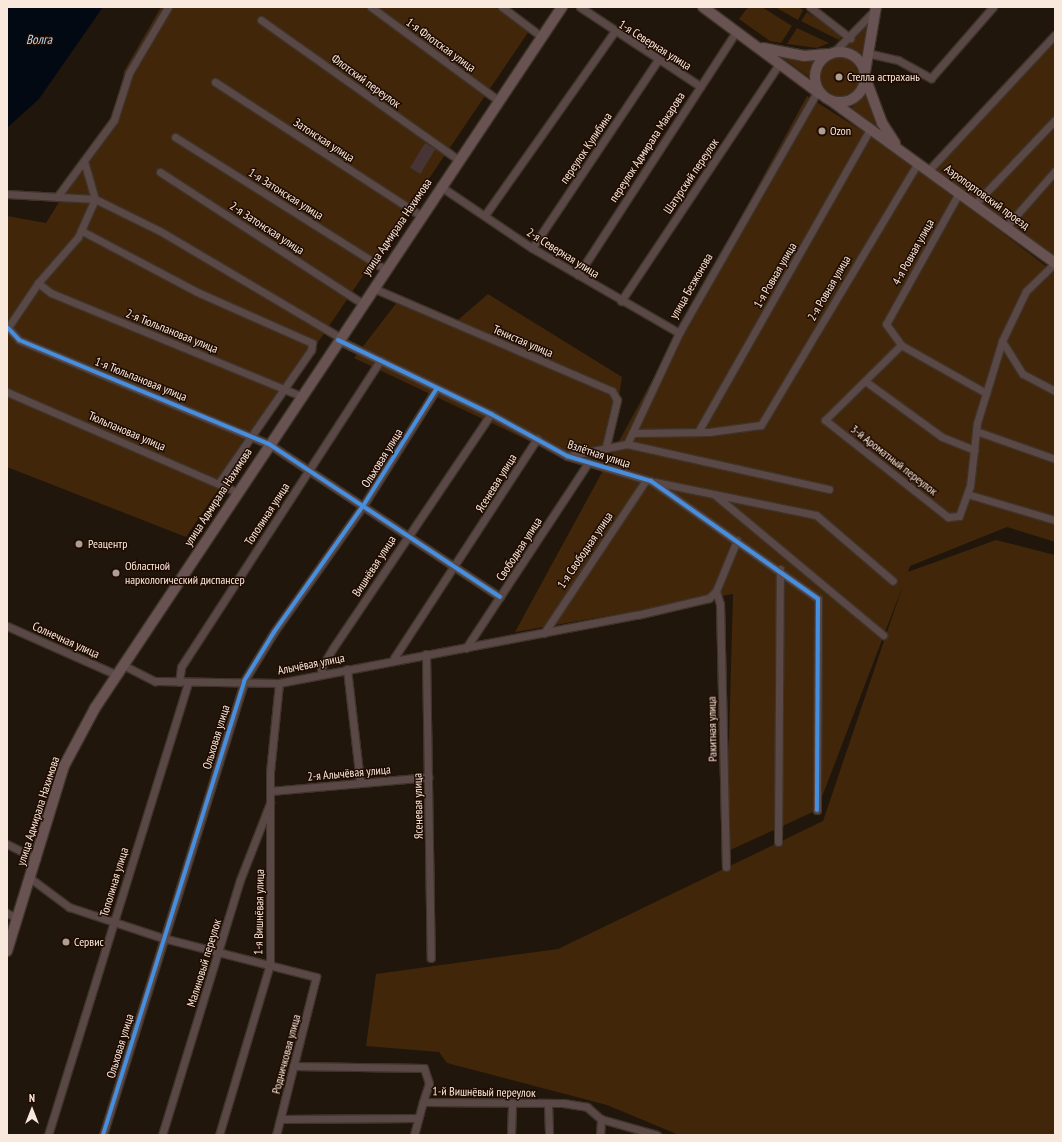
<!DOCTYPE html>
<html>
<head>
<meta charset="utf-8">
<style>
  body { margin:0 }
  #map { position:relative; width:1062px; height:1142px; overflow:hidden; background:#21160b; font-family:"PT Sans Narrow",sans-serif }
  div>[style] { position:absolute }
  .green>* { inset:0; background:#41260a }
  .round { border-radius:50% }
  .water>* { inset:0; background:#030913 }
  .building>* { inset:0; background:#473434; transform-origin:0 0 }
  .roads { filter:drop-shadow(1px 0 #3e342a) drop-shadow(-1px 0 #3e342a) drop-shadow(0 1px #3e342a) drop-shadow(0 -1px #3e342a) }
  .street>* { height:7px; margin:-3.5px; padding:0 3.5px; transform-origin:3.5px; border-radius:3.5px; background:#5a4847 }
  .secondary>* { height:10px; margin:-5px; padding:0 5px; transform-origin:5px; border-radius:5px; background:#685252 }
  .secondary>.ring { margin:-5px; padding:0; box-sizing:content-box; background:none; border:10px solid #685252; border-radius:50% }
  .cycleway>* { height:4px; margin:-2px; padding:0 2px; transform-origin:2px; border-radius:2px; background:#468fdf }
  .dots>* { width:11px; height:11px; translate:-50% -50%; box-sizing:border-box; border:2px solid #200b00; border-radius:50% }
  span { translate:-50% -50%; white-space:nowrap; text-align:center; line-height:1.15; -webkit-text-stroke:3px #200b00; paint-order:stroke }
  .street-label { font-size:12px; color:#f9e9dd }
  .poi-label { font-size:12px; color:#f9e9dd }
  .left { translate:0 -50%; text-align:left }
  .water-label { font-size:13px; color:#b6dcf6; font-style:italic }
  .frame { position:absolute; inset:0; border:8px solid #f9e9dd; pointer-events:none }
  .north { position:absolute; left:12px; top:1090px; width:40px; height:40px; -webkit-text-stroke:3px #200b00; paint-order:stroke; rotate:0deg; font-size:11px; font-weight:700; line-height:16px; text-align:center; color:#f9e9dd }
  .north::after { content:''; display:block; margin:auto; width:14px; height:18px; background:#f9e9dd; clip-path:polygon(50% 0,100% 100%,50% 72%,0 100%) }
</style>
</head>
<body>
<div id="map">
  <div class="green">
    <div style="clip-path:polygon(161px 7px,498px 7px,529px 31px,186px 537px,7px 467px,7px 216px,46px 223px,118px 108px,124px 71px)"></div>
    <div style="clip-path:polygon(748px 7px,762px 7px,792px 26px,781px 43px,770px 41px,739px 19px)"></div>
    <div style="clip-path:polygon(775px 7px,798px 7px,803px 10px,798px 20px)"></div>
    <div style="clip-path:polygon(807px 12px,843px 35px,839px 40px,801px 21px)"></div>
    <div style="clip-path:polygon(866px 24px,868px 25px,863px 56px,845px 47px)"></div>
    <div style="clip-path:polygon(797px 28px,829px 43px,817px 48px,787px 44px)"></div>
    <div style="clip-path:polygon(1055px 34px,1055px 259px,931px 169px)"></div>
    <div style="clip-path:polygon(777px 54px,815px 59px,809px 77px)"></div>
    <div class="round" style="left:820px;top:57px;width:40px;height:40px"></div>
    <div style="clip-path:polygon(866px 93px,882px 132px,851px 108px)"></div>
    <div style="clip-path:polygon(807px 96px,900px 155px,1055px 273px,1055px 542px,1007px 527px,910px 566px,908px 572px,996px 540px,1055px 555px,1055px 1135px,679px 1135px,607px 1105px,447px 1063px,439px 1052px,366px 1046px,376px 974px,558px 949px,823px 821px,903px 585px,817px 810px,726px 852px,733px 594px,515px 632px)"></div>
    <div style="clip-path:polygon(488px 294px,622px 377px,611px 449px,578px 464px,354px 358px,398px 301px,451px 326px)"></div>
  </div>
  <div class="water">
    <div style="clip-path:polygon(7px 7px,103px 7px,39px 99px,7px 128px)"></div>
  </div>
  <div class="building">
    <div style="left:425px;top:143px;width:12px;height:29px;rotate:31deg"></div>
  </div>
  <div class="roads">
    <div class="street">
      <div style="left:371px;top:7px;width:159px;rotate:36.3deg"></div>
      <div style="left:502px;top:7px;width:50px;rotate:36.9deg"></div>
      <div style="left:580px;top:7px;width:144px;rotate:33.4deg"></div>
      <div style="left:810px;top:7px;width:51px;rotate:37.8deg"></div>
      <div style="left:261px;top:20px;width:242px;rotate:35.3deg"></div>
      <div style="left:834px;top:52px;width:56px;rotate:-45.7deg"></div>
      <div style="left:867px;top:53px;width:32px;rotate:13deg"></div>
      <div style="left:898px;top:60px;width:38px;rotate:29deg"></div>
      <div style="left:931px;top:78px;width:94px;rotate:-48.9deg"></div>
      <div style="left:215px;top:82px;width:246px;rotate:33deg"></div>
      <div style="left:175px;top:137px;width:248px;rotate:32.2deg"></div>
      <div style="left:84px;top:161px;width:40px;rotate:74deg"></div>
      <div style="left:95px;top:199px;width:72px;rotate:26.2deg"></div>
      <div style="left:160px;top:231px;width:208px;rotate:30.6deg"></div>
      <div style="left:928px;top:171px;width:186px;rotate:-47deg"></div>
      <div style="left:160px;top:172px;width:241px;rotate:33deg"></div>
      <div style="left:440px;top:186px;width:111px;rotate:34deg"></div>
      <div style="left:532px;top:248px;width:170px;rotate:30deg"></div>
      <div style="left:959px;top:193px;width:150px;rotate:119.1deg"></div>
      <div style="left:886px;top:324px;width:26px;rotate:54deg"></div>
      <div style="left:901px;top:345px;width:98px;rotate:29.5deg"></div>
      <div style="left:7px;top:194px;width:88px;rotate:3.3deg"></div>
      <div style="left:95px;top:199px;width:42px;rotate:114.1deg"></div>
      <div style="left:78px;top:237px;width:61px;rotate:131deg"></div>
      <div style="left:38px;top:283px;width:55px;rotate:124deg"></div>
      <div style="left:57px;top:197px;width:96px;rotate:-53.5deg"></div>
      <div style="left:114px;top:120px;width:49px;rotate:-72.3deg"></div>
      <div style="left:129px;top:73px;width:77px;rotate:-59.4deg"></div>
      <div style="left:975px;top:204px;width:116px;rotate:-46.4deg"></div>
      <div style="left:485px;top:215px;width:224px;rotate:-54.8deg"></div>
      <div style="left:1006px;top:227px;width:74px;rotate:-48.8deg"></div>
      <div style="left:82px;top:231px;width:130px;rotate:27.9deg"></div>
      <div style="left:197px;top:292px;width:126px;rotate:23.9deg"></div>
      <div style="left:312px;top:343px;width:7px;rotate:98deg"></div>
      <div style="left:311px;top:350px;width:162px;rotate:124.7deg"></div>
      <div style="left:532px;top:248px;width:226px;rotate:-56.2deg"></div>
      <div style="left:578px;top:275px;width:290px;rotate:-57deg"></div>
      <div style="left:38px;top:283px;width:16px;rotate:38deg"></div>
      <div style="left:51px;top:293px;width:270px;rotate:22.4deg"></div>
      <div style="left:373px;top:288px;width:260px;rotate:23.3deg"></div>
      <div style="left:612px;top:391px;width:10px;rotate:61deg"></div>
      <div style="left:617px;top:400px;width:47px;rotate:103.4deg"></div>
      <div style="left:621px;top:301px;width:286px;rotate:-56.3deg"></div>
      <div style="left:8px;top:328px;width:16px;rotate:47deg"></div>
      <div style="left:19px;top:340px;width:271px;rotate:22.6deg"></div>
      <div style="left:269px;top:444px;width:277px;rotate:33.5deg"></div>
      <div style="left:338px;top:340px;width:170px;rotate:25.8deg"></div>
      <div style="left:491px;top:414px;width:87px;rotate:28.9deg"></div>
      <div style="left:567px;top:456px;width:88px;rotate:16.6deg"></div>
      <div style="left:651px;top:481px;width:204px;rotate:35.2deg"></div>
      <div style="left:818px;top:599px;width:211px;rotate:90.3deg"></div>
      <div style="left:1002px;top:341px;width:39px;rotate:58deg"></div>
      <div style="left:1023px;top:374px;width:36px;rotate:28deg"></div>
      <div style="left:901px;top:345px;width:107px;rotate:135.4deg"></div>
      <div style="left:825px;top:420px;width:157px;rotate:38.3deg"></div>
      <div style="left:948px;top:517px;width:11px;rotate:-5deg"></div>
      <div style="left:959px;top:516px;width:32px;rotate:-70deg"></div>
      <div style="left:970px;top:486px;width:63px;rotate:-83.7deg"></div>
      <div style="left:977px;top:423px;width:86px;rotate:-73deg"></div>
      <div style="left:1002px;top:341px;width:55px;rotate:-64.4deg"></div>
      <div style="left:1026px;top:291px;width:40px;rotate:-44deg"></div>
      <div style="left:865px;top:381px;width:95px;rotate:36deg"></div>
      <div style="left:942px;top:437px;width:35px;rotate:22deg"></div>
      <div style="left:7px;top:392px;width:251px;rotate:23.5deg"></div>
      <div style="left:976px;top:431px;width:84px;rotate:19.5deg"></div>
      <div style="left:698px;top:432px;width:348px;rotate:-60.4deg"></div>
      <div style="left:632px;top:433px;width:77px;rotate:-0.7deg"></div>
      <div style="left:709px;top:432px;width:52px;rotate:-7.7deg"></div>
      <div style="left:761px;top:425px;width:305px;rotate:-59.1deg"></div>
      <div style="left:627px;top:444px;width:207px;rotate:12.6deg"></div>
      <div style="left:568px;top:456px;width:60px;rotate:-11.5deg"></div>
      <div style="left:627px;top:444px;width:123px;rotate:-64.9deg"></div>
      <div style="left:679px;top:333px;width:278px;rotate:-60.2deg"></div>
      <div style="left:817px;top:92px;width:15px;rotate:-101deg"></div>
      <div style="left:655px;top:482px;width:164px;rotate:11.6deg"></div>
      <div style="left:816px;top:515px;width:101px;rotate:40.6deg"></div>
      <div style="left:967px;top:494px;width:92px;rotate:16.5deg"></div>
      <div style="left:715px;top:495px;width:219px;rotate:39.8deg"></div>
      <div style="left:716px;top:591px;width:14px;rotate:73deg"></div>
      <div style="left:720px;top:604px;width:263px;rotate:88.7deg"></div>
      <div style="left:7px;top:626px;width:120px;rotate:24deg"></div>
      <div style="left:544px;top:633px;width:184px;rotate:-56.3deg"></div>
      <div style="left:466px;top:648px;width:222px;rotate:-56.6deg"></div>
      <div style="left:426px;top:654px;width:304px;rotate:89.1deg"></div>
      <div style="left:394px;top:658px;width:262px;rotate:-56.9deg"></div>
      <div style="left:123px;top:665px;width:36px;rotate:27deg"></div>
      <div style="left:155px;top:681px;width:124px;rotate:0.9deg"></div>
      <div style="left:279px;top:683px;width:364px;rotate:-10.8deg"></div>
      <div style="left:637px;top:615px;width:74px;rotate:-13.3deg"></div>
      <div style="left:709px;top:598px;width:10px;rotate:-45deg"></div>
      <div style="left:716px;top:591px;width:55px;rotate:-67.6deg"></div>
      <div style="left:347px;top:669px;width:114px;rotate:83.4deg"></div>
      <div style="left:322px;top:674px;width:6px;rotate:-99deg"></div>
      <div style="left:321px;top:668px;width:23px;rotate:-59deg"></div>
      <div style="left:333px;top:648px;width:282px;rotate:-56deg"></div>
      <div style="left:179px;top:682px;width:15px;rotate:-82deg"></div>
      <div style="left:181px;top:667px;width:366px;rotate:-57deg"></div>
      <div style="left:271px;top:791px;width:158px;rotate:-5.1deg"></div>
      <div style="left:778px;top:842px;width:273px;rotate:-89.6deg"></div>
      <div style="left:7px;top:844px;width:33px;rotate:27deg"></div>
      <div style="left:30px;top:878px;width:49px;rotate:36.6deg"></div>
      <div style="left:69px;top:907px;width:99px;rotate:18.3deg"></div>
      <div style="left:163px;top:938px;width:158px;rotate:14.3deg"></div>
      <div style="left:316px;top:977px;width:163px;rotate:104.2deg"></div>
      <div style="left:7px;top:913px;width:11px;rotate:27deg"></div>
      <div style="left:293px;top:1066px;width:131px;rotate:0.9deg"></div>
      <div style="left:424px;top:1068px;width:16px;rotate:72deg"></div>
      <div style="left:429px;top:1083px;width:20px;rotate:108deg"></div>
      <div style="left:423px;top:1102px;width:140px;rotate:0.4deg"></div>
      <div style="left:563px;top:1103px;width:24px;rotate:9deg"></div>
      <div style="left:587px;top:1107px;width:18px;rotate:41deg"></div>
      <div style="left:601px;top:1119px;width:58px;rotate:15.9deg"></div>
      <div style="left:548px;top:1104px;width:31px;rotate:88deg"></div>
      <div style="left:280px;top:1119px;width:138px;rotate:-0.4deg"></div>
      <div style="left:48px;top:1135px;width:474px;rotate:-72.8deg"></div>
      <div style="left:103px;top:1135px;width:475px;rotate:-72.7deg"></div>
      <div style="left:244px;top:681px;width:57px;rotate:-58.5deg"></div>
      <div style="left:274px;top:632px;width:154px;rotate:-54.8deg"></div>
      <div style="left:363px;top:506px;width:139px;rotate:-57.9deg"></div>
      <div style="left:162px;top:1135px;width:267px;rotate:-73deg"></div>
      <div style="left:240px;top:880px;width:83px;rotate:-68.7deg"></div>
      <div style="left:219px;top:1135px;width:178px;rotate:-73.4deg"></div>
      <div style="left:270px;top:964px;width:192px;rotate:-90deg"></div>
      <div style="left:270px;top:772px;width:89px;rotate:-84.2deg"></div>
      <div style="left:414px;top:1135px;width:34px;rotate:-75deg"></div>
      <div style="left:511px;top:1135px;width:32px;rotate:-88deg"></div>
      <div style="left:600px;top:1135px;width:16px;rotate:-86deg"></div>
    </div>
    <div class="secondary">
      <div style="left:703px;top:7px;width:146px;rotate:36.6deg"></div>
      <div style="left:763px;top:48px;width:42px;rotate:11deg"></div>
      <div style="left:804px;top:56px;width:24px;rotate:-5deg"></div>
      <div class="ring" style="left:815px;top:52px;width:40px;height:40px"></div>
      <div style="left:865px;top:72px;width:66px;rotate:-80.4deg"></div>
      <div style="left:865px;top:77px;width:49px;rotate:69.7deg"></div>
      <div style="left:882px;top:123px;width:24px;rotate:57deg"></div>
      <div style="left:830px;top:100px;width:278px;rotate:35.9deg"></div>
      <div style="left:7px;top:951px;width:194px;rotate:-72.9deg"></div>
      <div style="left:64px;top:766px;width:66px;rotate:-61.9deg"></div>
      <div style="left:95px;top:708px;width:842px;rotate:-56.33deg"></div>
    </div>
  </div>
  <div class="cycleway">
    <div style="left:8px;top:328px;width:16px;rotate:47deg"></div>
    <div style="left:19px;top:340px;width:271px;rotate:22.6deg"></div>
    <div style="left:269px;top:444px;width:277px;rotate:33.5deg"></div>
    <div style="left:338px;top:340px;width:170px;rotate:25.8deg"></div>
    <div style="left:491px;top:414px;width:87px;rotate:28.9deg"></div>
    <div style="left:567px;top:456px;width:88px;rotate:16.6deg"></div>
    <div style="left:651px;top:481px;width:204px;rotate:35.2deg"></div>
    <div style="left:818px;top:599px;width:211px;rotate:90.3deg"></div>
    <div style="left:103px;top:1135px;width:475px;rotate:-72.7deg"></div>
    <div style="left:244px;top:681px;width:57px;rotate:-58.5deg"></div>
    <div style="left:274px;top:632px;width:154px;rotate:-54.8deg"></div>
    <div style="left:363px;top:506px;width:139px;rotate:-57.9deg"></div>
  </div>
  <div class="dots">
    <div style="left:839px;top:77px;background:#ad9f94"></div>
    <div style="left:822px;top:131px;background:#ad9f94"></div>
    <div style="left:79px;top:544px;background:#ad9f94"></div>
    <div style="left:116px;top:573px;background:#ad9f94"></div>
    <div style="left:66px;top:942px;background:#ad9f94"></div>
  </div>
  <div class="street-label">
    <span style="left:441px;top:45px;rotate:36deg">1-я Флотская улица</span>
    <span style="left:655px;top:45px;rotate:32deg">1-я Северная улица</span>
    <span style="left:366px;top:81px;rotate:36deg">Флотский переулок</span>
    <span style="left:324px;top:140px;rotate:33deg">Затонская улица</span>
    <span style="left:647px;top:147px;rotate:-57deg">переулок Адмирала Макарова</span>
    <span style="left:586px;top:148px;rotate:-56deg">переулок Кулибина</span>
    <span style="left:691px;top:176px;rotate:-56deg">Шатурский переулок</span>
    <span style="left:286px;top:194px;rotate:32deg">1-я Затонская улица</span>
    <span style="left:987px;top:197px;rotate:36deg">Аэропортовский проезд</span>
    <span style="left:397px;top:227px;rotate:-56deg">улица Адмирала Нахимова</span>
    <span style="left:267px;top:228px;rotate:33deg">2-я Затонская улица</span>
    <span style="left:913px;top:252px;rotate:-61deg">4-я Ровная улица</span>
    <span style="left:563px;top:253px;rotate:32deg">2-я Северная улица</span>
    <span style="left:775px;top:275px;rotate:-60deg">1-я Ровная улица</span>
    <span style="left:691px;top:286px;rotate:-60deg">улица Безжонова</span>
    <span style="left:829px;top:288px;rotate:-60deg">2-я Ровная улица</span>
    <span style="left:172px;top:331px;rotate:22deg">2-я Тюльпановая улица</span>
    <span style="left:523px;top:341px;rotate:23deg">Тенистая улица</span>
    <span style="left:141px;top:379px;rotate:22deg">1-я Тюльпановая улица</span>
    <span style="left:127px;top:431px;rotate:23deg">Тюльпановая улица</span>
    <span style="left:599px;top:454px;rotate:18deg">Взлётная улица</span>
    <span style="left:382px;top:458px;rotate:-58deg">Ольховая улица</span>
    <span style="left:894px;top:460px;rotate:38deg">3-й Ароматный переулок</span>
    <span style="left:496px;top:483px;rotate:-58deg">Ясеневая улица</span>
    <span style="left:218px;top:497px;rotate:-57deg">улица Адмирала Нахимова</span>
    <span style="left:267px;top:514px;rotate:-57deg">Тополиная улица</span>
    <span style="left:519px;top:549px;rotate:-57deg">Свободная улица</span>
    <span style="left:585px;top:550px;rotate:-56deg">1-я Свободная улица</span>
    <span style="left:374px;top:566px;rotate:-57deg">Вишнёвая улица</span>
    <span style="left:66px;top:640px;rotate:24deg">Солнечная улица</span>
    <span style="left:311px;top:664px;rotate:-11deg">Алычёвая улица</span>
    <span style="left:712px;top:729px;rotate:-91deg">Ракитная улица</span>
    <span style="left:216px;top:737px;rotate:-73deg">Ольховая улица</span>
    <span style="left:349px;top:773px;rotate:-5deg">2-я Алычёвая улица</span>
    <span style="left:418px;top:806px;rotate:-91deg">Ясеневая улица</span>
    <span style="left:38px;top:811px;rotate:-72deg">улица Адмирала Нахимова</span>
    <span style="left:114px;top:882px;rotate:-73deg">Тополиная улица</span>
    <span style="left:259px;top:912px;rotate:-89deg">1-я Вишнёвая улица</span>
    <span style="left:204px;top:963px;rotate:-73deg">Малиновый переулок</span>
    <span style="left:120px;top:1046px;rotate:-73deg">Ольховая улица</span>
    <span style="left:286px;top:1054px;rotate:-75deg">Родничковая улица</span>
    <span style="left:484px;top:1092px;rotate:1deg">1-й Вишнёвый переулок</span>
  </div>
  <div class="poi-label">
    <span class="left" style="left:847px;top:77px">Стелла астрахань</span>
    <span class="left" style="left:830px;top:131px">Ozon</span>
    <span class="left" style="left:88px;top:544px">Реацентр</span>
    <span class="left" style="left:125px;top:573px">Областной<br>наркологический диспансер</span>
    <span class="left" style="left:74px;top:942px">Сервис</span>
  </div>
  <div class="water-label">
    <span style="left:39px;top:40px">Волга</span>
  </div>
  <div class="frame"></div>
  <div class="north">N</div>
</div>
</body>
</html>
